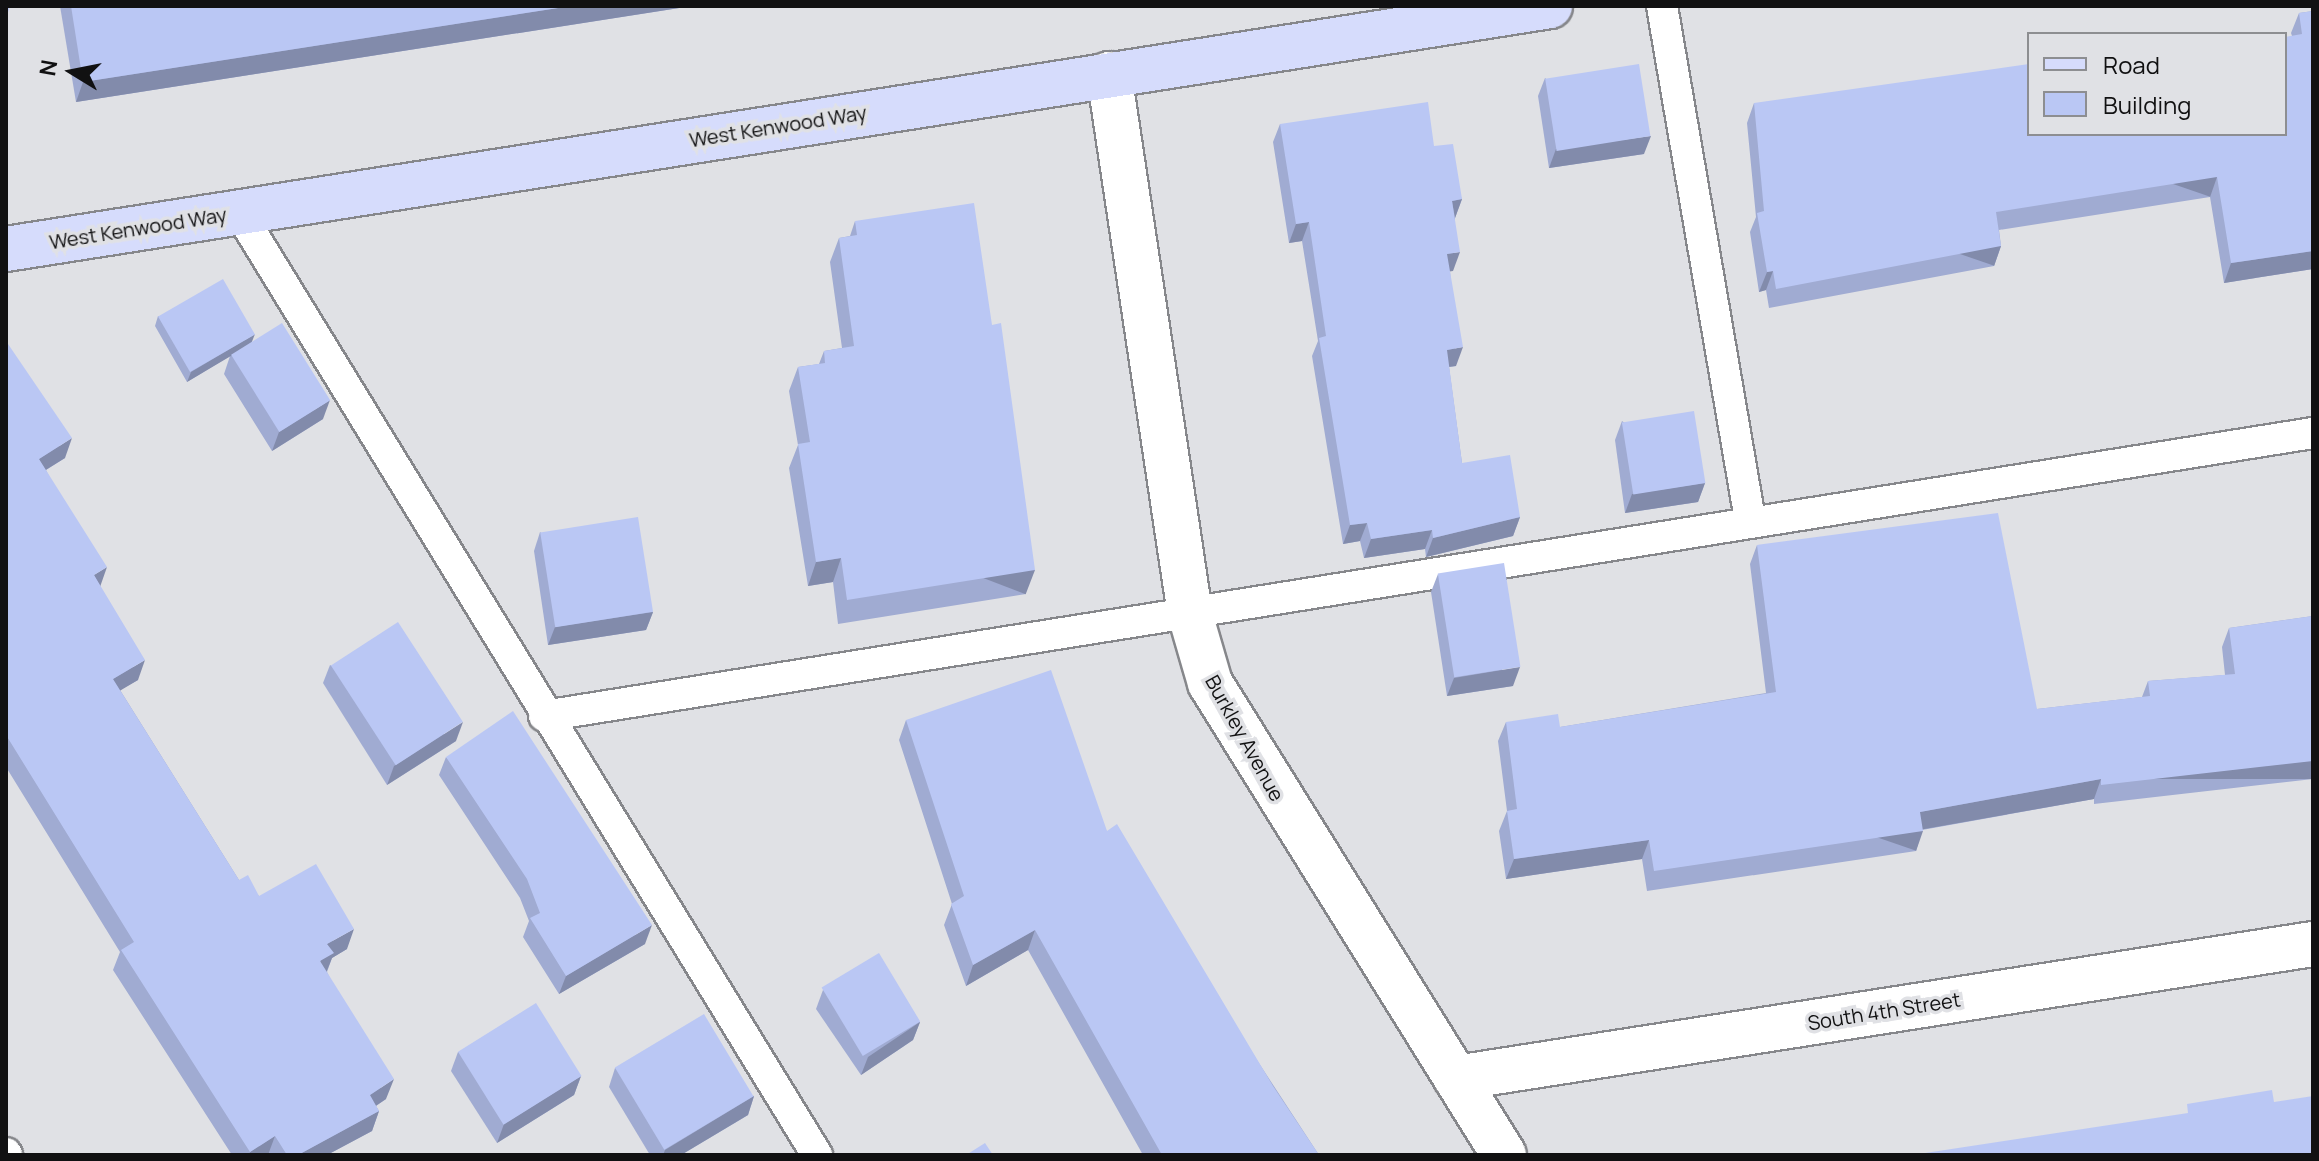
<!DOCTYPE html>
<html>
<head>
<meta charset="utf-8">
<style>
  body { margin:0 }
  #map { position:relative; width:2319px; height:1161px; overflow:hidden; background:#e0e1e5; font-family:Manrope,sans-serif }
  div>[style] { position:absolute }
  .roads { filter:drop-shadow(2px 0 #86878b) drop-shadow(-2px 0 #86878b) drop-shadow(0 2px #86878b) drop-shadow(0 -2px #86878b) }
  .lane>* { height:30px; margin:-15px; padding:0 15px; transform-origin:15px; border-radius:15px; background:#fff }
  .street>* { height:44px; margin:-22px; padding:0 22px; transform-origin:22px; border-radius:22px; background:#fff }
  .secondary>* { height:44px; margin:-22px; padding:0 22px; transform-origin:22px; border-radius:22px; background:#d6dcfc }
  .wall>* { inset:0; background:#a0abd2 }
  .shaded-wall>* { inset:0; background:#828bab; transform-origin:0 0 }
  .building>* { inset:0; background:#bac7f4; transform-origin:0 0 }
  span { translate:-50% -50%; white-space:nowrap; text-align:center; line-height:1.15; -webkit-text-stroke:7px #e0e1e5; paint-order:stroke }
  .street-label { font-size:20px; color:#111112 }
  .frame { position:absolute; inset:0; border:8px solid #111112; pointer-events:none }
  .legend { position:absolute; left:2027px; top:32px; width:260px; height:104px; box-sizing:border-box; background:#e0e1e5; border:2px solid #8d8e91; margin:0; padding:10px 14px; list-style:none; font-size:24px; color:#111112 }
  .legend li { display:flex; align-items:center; gap:16px; height:40px }
  .legend b { width:40px; border:2px solid #8d8e91 }
  .north { position:absolute; left:32px; top:32px; width:80px; height:80px; -webkit-text-stroke:6px #e0e1e5; paint-order:stroke; rotate:280deg; font-size:22px; font-weight:700; line-height:32px; text-align:center; color:#111112 }
  .north::after { content:''; display:block; margin:auto; width:28px; height:36px; background:#111112; clip-path:polygon(50% 0,100% 100%,50% 72%,0 100%) }
</style>
</head>
<body>
<div id="map">
  <div class="roads">
    <div class="lane">
      <div style="left:1662px;top:6px;width:521px;rotate:80.28deg"></div>
      <div style="left:239px;top:212px;width:1106px;rotate:58.49deg"></div>
      <div style="left:544px;top:716px;width:1791px;rotate:-9.09deg"></div>
      <div style="left:6px;top:1153px;width:2px;rotate:63deg"></div>
    </div>
    <div class="street">
      <div style="left:1109px;top:74px;width:546px;rotate:81.47deg"></div>
      <div style="left:1190px;top:614px;width:72px;rotate:73.8deg"></div>
      <div style="left:1210px;top:683px;width:556px;rotate:58.08deg"></div>
      <div style="left:1456px;top:1078px;width:867px;rotate:-8.89deg"></div>
    </div>
    <div class="secondary">
      <div style="left:6px;top:249px;width:1563px;rotate:-8.94deg"></div>
    </div>
  </div>
  <div class="wall">
    <div style="clip-path:polygon(60px 6px,692px 6px,76px 102px)"></div>
    <div style="clip-path:polygon(2313px 11px,2313px 269px,2224px 283px,2210px 197px,1999px 230px,2001px 246px,1994px 266px,1769px 308px,1766px 290px,1759px 292px,1750px 232px,1756px 217px,1747px 123px,1754px 103px,2029px 134px,2292px 36px,2291px 33px,2299px 13px)"></div>
    <div style="clip-path:polygon(1545px 78px,1644px 154px,1549px 168px,1538px 96px)"></div>
    <div style="clip-path:polygon(1280px 124px,1434px 146px,1462px 199px,1455px 218px,1453px 271px,1450px 271px,1456px 366px,1449px 367px,1462px 463px,1520px 517px,1513px 536px,1426px 557px,1425px 549px,1364px 558px,1360px 541px,1343px 544px,1312px 356px,1318px 341px,1302px 241px,1289px 243px,1273px 142px)"></div>
    <div style="clip-path:polygon(855px 221px,1026px 594px,838px 624px,833px 582px,808px 586px,789px 468px,798px 445px,789px 391px,798px 367px,819px 364px,824px 351px,842px 348px,830px 262px,839px 238px,850px 236px)"></div>
    <div style="clip-path:polygon(158px 316px,252px 342px,323px 419px,272px 451px,224px 374px,230px 356px,187px 382px,155px 326px)"></div>
    <div style="clip-path:polygon(6px 341px,65px 458px,46px 470px,100px 586px,138px 680px,120px 690px,239px 880px,259px 896px,347px 949px,332px 958px,327px 972px,386px 1099px,376px 1106px,379px 1111px,372px 1131px,327px 1155px,232px 1155px,113px 970px,120px 952px,6px 767px)"></div>
    <div style="clip-path:polygon(1622px 421px,1705px 483px,1698px 502px,1625px 513px,1615px 440px)"></div>
    <div style="clip-path:polygon(540px 532px,653px 612px,646px 630px,548px 645px,534px 551px)"></div>
    <div style="clip-path:polygon(1757px 545px,2037px 709px,2142px 697px,2148px 681px,2225px 675px,2222px 647px,2229px 628px,2313px 616px,2313px 779px,2094px 804px,2094px 799px,1922px 830px,1916px 851px,1647px 891px,1642px 859px,1506px 879px,1499px 831px,1507px 811px,1498px 741px,1506px 722px,1560px 727px,1766px 693px,1750px 564px)"></div>
    <div style="clip-path:polygon(1438px 574px,1513px 686px,1447px 696px,1431px 592px)"></div>
    <div style="clip-path:polygon(330px 665px,456px 741px,387px 785px,323px 683px)"></div>
    <div style="clip-path:polygon(906px 720px,1107px 831px,1319px 1155px,1143px 1155px,1028px 950px,966px 986px,944px 925px,952px 904px,899px 740px)"></div>
    <div style="clip-path:polygon(446px 757px,645px 944px,559px 994px,523px 937px,529px 921px,520px 898px,439px 775px)"></div>
    <div style="clip-path:polygon(823px 990px,920px 1022px,913px 1040px,861px 1075px,816px 1009px)"></div>
    <div style="clip-path:polygon(458px 1052px,581px 1076px,574px 1095px,497px 1143px,451px 1071px)"></div>
    <div style="clip-path:polygon(615px 1068px,754px 1096px,748px 1115px,681px 1155px,650px 1155px,609px 1087px)"></div>
  </div>
  <div class="shaded-wall">
    <div style="clip-path:polygon(571px 6px,692px 6px,76px 102px,83px 82px)"></div>
    <div style="clip-path:polygon(1651px 136px,1644px 154px,1549px 168px,1556px 149px)"></div>
    <div style="left:2217px;top:177px;width:21px;height:224px;rotate:109deg"></div>
    <div style="clip-path:polygon(1462px 199px,1455px 218px,1452px 201px)"></div>
    <div style="clip-path:polygon(1309px 222px,1302px 241px,1289px 243px,1296px 224px)"></div>
    <div style="left:2001px;top:246px;width:21px;height:229px;rotate:109deg"></div>
    <div style="clip-path:polygon(2313px 251px,2313px 269px,2224px 283px,2231px 263px)"></div>
    <div style="clip-path:polygon(1460px 252px,1453px 271px,1440px 273px,1447px 254px)"></div>
    <div style="clip-path:polygon(1773px 271px,1766px 290px,1759px 292px,1767px 272px)"></div>
    <div style="clip-path:polygon(255px 334px,251px 344px,187px 382px,191px 372px)"></div>
    <div style="clip-path:polygon(1463px 347px,1456px 366px,1440px 368px,1447px 350px)"></div>
    <div style="clip-path:polygon(330px 400px,323px 419px,272px 451px,279px 432px)"></div>
    <div style="clip-path:polygon(72px 438px,65px 458px,31px 479px,39px 459px)"></div>
    <div style="clip-path:polygon(1705px 483px,1698px 502px,1625px 513px,1632px 494px)"></div>
    <div style="clip-path:polygon(1520px 517px,1513px 536px,1426px 557px,1433px 538px)"></div>
    <div style="clip-path:polygon(1367px 523px,1360px 541px,1343px 544px,1350px 525px)"></div>
    <div style="clip-path:polygon(1432px 530px,1425px 549px,1364px 558px,1371px 539px)"></div>
    <div style="clip-path:polygon(841px 558px,833px 582px,808px 586px,816px 562px)"></div>
    <div style="clip-path:polygon(107px 567px,100px 587px,94px 575px)"></div>
    <div style="left:1035px;top:570px;width:26px;height:190px;rotate:111deg"></div>
    <div style="clip-path:polygon(653px 612px,646px 630px,548px 645px,555px 627px)"></div>
    <div style="clip-path:polygon(145px 660px,138px 680px,106px 699px,113px 679px)"></div>
    <div style="clip-path:polygon(1520px 667px,1513px 686px,1447px 696px,1454px 678px)"></div>
    <div style="clip-path:polygon(463px 722px,456px 741px,387px 785px,394px 766px)"></div>
    <div style="left:2313px;top:761px;width:18px;height:213px;rotate:90deg"></div>
    <div style="clip-path:polygon(2101px 779px,2094px 799px,1913px 831px,1920px 812px)"></div>
    <div style="left:1923px;top:831px;width:21px;height:272px;rotate:109deg"></div>
    <div style="clip-path:polygon(1649px 840px,1642px 859px,1506px 879px,1514px 859px)"></div>
    <div style="clip-path:polygon(652px 925px,645px 944px,559px 994px,566px 976px)"></div>
    <div style="clip-path:polygon(354px 929px,347px 949px,332px 958px,326px 973px,313px 981px,327px 944px)"></div>
    <div style="clip-path:polygon(1035px 930px,1028px 950px,966px 986px,973px 965px)"></div>
    <div style="clip-path:polygon(920px 1022px,913px 1040px,861px 1075px,868px 1057px)"></div>
    <div style="clip-path:polygon(581px 1076px,574px 1095px,497px 1143px,504px 1124px)"></div>
    <div style="clip-path:polygon(394px 1079px,386px 1099px,362px 1115px,370px 1095px)"></div>
    <div style="clip-path:polygon(754px 1096px,748px 1115px,681px 1155px,663px 1155px,665px 1150px)"></div>
    <div style="clip-path:polygon(379px 1111px,372px 1131px,327px 1155px,298px 1155px)"></div>
    <div style="clip-path:polygon(275px 1136px,268px 1155px,249px 1155px,250px 1152px)"></div>
  </div>
  <div class="building">
    <div style="clip-path:polygon(6px 6px,10px 6px,6px 19px)"></div>
    <div style="clip-path:polygon(71px 6px,571px 6px,83px 82px)"></div>
    <div style="clip-path:polygon(2313px 11px,2313px 251px,2231px 263px,2217px 177px,1996px 212px,2001px 246px,1776px 289px,1773px 271px,1767px 272px,1757px 213px,1764px 211px,1754px 103px,2029px 64px,2029px 134px,2285px 134px,2285px 37px,2302px 34px,2299px 13px)"></div>
    <div style="left:1639px;top:64px;width:73px;height:95px;rotate:81deg"></div>
    <div style="clip-path:polygon(1428px 102px,1434px 146px,1453px 144px,1462px 199px,1452px 201px,1460px 252px,1447px 254px,1463px 347px,1447px 350px,1462px 463px,1510px 455px,1520px 517px,1433px 538px,1432px 530px,1371px 539px,1367px 523px,1350px 525px,1319px 338px,1326px 336px,1309px 222px,1296px 224px,1280px 124px)"></div>
    <div style="clip-path:polygon(974px 203px,992px 325px,1001px 323px,1035px 570px,847px 600px,841px 558px,816px 562px,798px 444px,810px 442px,798px 367px,825px 363px,824px 351px,854px 346px,839px 238px,857px 235px,855px 221px)"></div>
    <div style="left:223px;top:279px;width:64px;height:75px;rotate:60deg"></div>
    <div style="left:282px;top:323px;width:91px;height:60px;rotate:58deg"></div>
    <div style="clip-path:polygon(6px 341px,72px 438px,39px 459px,107px 567px,94px 575px,145px 660px,113px 679px,239px 880px,248px 875px,259px 896px,316px 864px,354px 929px,327px 944px,334px 953px,320px 961px,394px 1079px,370px 1095px,379px 1111px,298px 1155px,287px 1155px,275px 1136px,250px 1152px,121px 950px,134px 942px,6px 735px)"></div>
    <div style="left:1694px;top:411px;width:73px;height:73px;rotate:81deg"></div>
    <div style="clip-path:polygon(1998px 513px,2037px 709px,2150px 696px,2148px 681px,2235px 674px,2229px 628px,2313px 616px,2313px 761px,2101px 785px,2101px 779px,1920px 812px,1923px 831px,1654px 871px,1649px 840px,1514px 859px,1507px 811px,1517px 809px,1506px 722px,1558px 714px,1560px 727px,1776px 692px,1757px 545px)"></div>
    <div style="left:638px;top:517px;width:96px;height:99px;rotate:81deg"></div>
    <div style="left:1504px;top:563px;width:105px;height:67px;rotate:81deg"></div>
    <div style="left:398px;top:622px;width:119px;height:80px;rotate:57deg"></div>
    <div style="clip-path:polygon(1051px 670px,1107px 831px,1117px 824px,1273px 1086px,1319px 1155px,1162px 1155px,1035px 930px,973px 965px,951px 904px,964px 896px,906px 720px)"></div>
    <div style="clip-path:polygon(513px 711px,652px 925px,566px 976px,530px 918px,540px 913px,527px 879px,446px 757px)"></div>
    <div style="left:879px;top:953px;width:80px;height:67px;rotate:59deg"></div>
    <div style="left:536px;top:1003px;width:86px;height:92px;rotate:58deg"></div>
    <div style="left:704px;top:1014px;width:96px;height:104px;rotate:59deg"></div>
    <div style="clip-path:polygon(2272px 1090px,2274px 1102px,2313px 1096px,2313px 1155px,1912px 1155px,2188px 1113px,2187px 1104px)"></div>
    <div style="clip-path:polygon(985px 1143px,993px 1155px,966px 1155px)"></div>
  </div>
  <div class="street-label">
    <span style="left:778px;top:126px;rotate:-9deg">West Kenwood Way</span>
    <span style="left:138px;top:228px;rotate:-9deg">West Kenwood Way</span>
    <span style="left:1245px;top:738px;rotate:61deg">Burkley Avenue</span>
    <span style="left:1884px;top:1011px;rotate:-9deg">South 4th Street</span>
  </div>
  <div class="frame"></div>
  <ul class="legend">
  <li><b style="height:10px;background:#d6dcfc"></b>Road</li>
  <li><b style="height:22px;background:#bac7f4"></b>Building</li>
  </ul>
  <div class="north">N</div>
</div>
</body>
</html>
